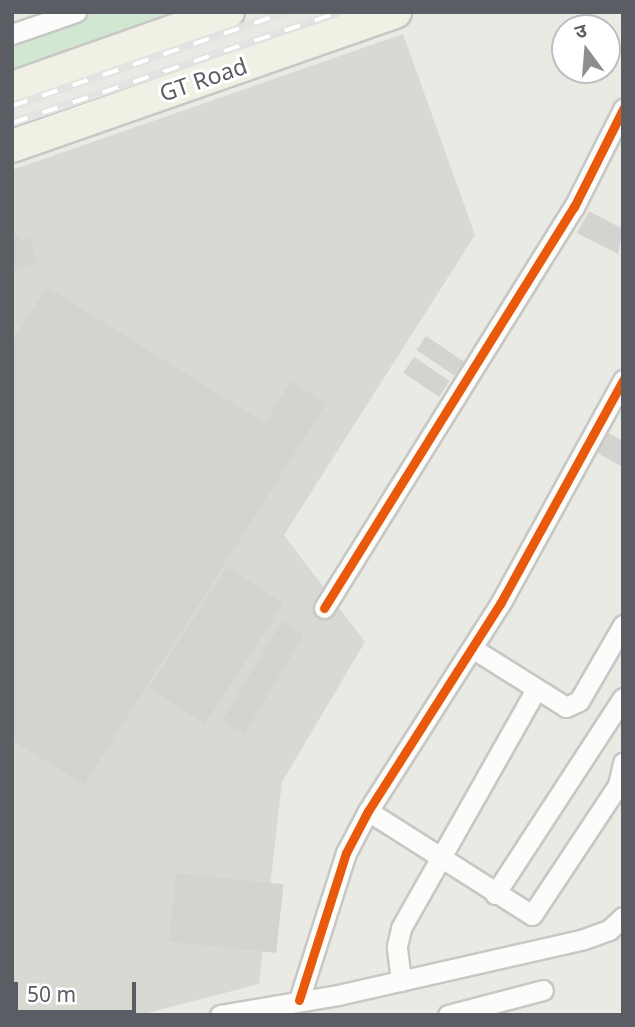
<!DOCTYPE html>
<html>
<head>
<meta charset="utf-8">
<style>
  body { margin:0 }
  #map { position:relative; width:635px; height:1027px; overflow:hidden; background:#eaeae4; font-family:"Noto Sans","Noto Sans Devanagari",sans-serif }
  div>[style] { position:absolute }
  .industrial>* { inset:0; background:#d9d9d4 }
  .green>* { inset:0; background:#d1e7d1 }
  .building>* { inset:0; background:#d4d3cf; transform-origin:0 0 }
  .roads { filter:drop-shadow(2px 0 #c7c8c6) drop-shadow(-2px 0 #c7c8c6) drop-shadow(0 2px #c7c8c6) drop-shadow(0 -2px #c7c8c6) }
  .minor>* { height:19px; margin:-9.5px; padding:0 9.5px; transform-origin:9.5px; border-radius:9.5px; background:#fcfcfb }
  .trunk>* { height:32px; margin:-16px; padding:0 16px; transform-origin:16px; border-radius:16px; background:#f0f0e4 }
  .rail>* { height:8px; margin-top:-4px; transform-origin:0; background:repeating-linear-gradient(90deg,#fff 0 16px,#e2e3e2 0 32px); box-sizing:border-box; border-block:2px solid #e2e3e2 }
  .cycleway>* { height:9px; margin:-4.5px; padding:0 4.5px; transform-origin:4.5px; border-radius:4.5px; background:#e8590c }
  span { translate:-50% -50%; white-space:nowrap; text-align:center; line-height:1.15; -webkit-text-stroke:6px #fff; paint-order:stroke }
  .street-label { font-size:23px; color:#5a5d63 }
  .frame { position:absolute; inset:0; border:14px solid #5a5d63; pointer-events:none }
  .north { position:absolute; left:551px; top:14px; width:70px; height:70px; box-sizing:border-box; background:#fff; border:2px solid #bdbec1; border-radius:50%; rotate:344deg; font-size:19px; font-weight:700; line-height:28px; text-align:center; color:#5a5d63 }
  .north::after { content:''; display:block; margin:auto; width:24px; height:32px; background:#8c8e90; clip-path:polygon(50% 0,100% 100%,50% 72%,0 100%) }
  .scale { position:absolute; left:14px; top:982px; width:122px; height:32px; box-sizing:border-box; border:4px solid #5a5d63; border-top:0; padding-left:9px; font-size:21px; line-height:24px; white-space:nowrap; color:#5a5d63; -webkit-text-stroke:5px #fff; paint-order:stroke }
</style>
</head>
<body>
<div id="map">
  <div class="industrial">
    <div style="clip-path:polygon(403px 34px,475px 235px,284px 535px,365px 642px,282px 782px,259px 984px,140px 1015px,12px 1015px,12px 170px)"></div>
  </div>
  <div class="green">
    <div style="clip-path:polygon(73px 12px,230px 12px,12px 88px,12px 33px)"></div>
  </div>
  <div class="building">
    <div style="clip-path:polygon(589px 211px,623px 229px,618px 254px,577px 233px)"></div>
    <div style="clip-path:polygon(18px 236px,20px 241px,29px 237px,38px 261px,12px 271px,12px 239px)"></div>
    <div style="clip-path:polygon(47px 287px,265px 423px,291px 381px,326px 404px,84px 785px,12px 740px,12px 341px)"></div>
    <div style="left:426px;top:336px;width:46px;height:17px;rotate:34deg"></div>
    <div style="left:414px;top:357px;width:43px;height:19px;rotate:34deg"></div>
    <div style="clip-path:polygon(603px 430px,623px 441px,623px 467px,592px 450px)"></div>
    <div style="left:227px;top:567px;width:67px;height:144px;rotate:33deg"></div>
    <div style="left:282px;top:621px;width:26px;height:116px;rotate:31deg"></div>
    <div style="left:176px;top:873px;width:108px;height:69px;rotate:6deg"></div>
  </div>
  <div class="roads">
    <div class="minor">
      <div style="left:12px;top:34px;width:68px;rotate:-19deg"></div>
      <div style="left:324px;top:608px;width:473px;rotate:-58.1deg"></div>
      <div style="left:574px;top:207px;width:110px;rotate:-63.4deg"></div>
      <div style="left:472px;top:648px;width:111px;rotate:32.1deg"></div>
      <div style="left:566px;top:707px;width:14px;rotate:-25deg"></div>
      <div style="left:579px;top:701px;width:88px;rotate:-59.9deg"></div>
      <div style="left:368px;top:811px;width:194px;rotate:32.4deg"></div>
      <div style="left:532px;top:915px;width:156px;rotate:-56.5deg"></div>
      <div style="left:618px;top:785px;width:23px;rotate:-77deg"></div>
      <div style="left:495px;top:894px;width:234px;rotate:-56.9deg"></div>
      <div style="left:401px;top:981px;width:35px;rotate:-97deg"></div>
      <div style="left:397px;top:946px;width:18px;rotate:-77deg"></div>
      <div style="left:401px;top:928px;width:274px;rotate:-60.5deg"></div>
      <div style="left:299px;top:1000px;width:154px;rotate:-72.3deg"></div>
      <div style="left:346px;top:853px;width:47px;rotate:-62.4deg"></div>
      <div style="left:368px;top:811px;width:246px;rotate:-57.5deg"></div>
      <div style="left:500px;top:604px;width:256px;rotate:-61.2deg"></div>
      <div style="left:220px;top:1015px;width:120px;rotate:-9.6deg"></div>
      <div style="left:338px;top:995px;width:252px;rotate:-12.8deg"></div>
      <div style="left:584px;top:939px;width:27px;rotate:-20deg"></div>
      <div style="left:609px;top:930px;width:19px;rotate:-43deg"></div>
      <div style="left:448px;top:1015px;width:98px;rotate:-14.7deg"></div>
    </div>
    <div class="trunk">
      <div style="left:12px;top:88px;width:229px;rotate:-19.4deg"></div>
      <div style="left:12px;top:146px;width:406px;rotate:-19.3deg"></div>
    </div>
  </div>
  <div class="rail">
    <div style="left:12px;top:106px;width:291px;rotate:-18.9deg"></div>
    <div style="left:12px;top:123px;width:345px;rotate:-18.7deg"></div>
  </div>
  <div class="cycleway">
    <div style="left:324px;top:608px;width:473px;rotate:-58.1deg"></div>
    <div style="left:574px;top:207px;width:110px;rotate:-63.4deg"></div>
    <div style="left:299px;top:1000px;width:154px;rotate:-72.3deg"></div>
    <div style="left:346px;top:853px;width:47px;rotate:-62.4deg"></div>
    <div style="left:368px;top:811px;width:246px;rotate:-57.5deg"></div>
    <div style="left:500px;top:604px;width:256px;rotate:-61.2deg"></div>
  </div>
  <div class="street-label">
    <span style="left:203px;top:79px;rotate:-19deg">GT Road</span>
  </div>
  <div class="frame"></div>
  <div class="north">उ</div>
  <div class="scale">50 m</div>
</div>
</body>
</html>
